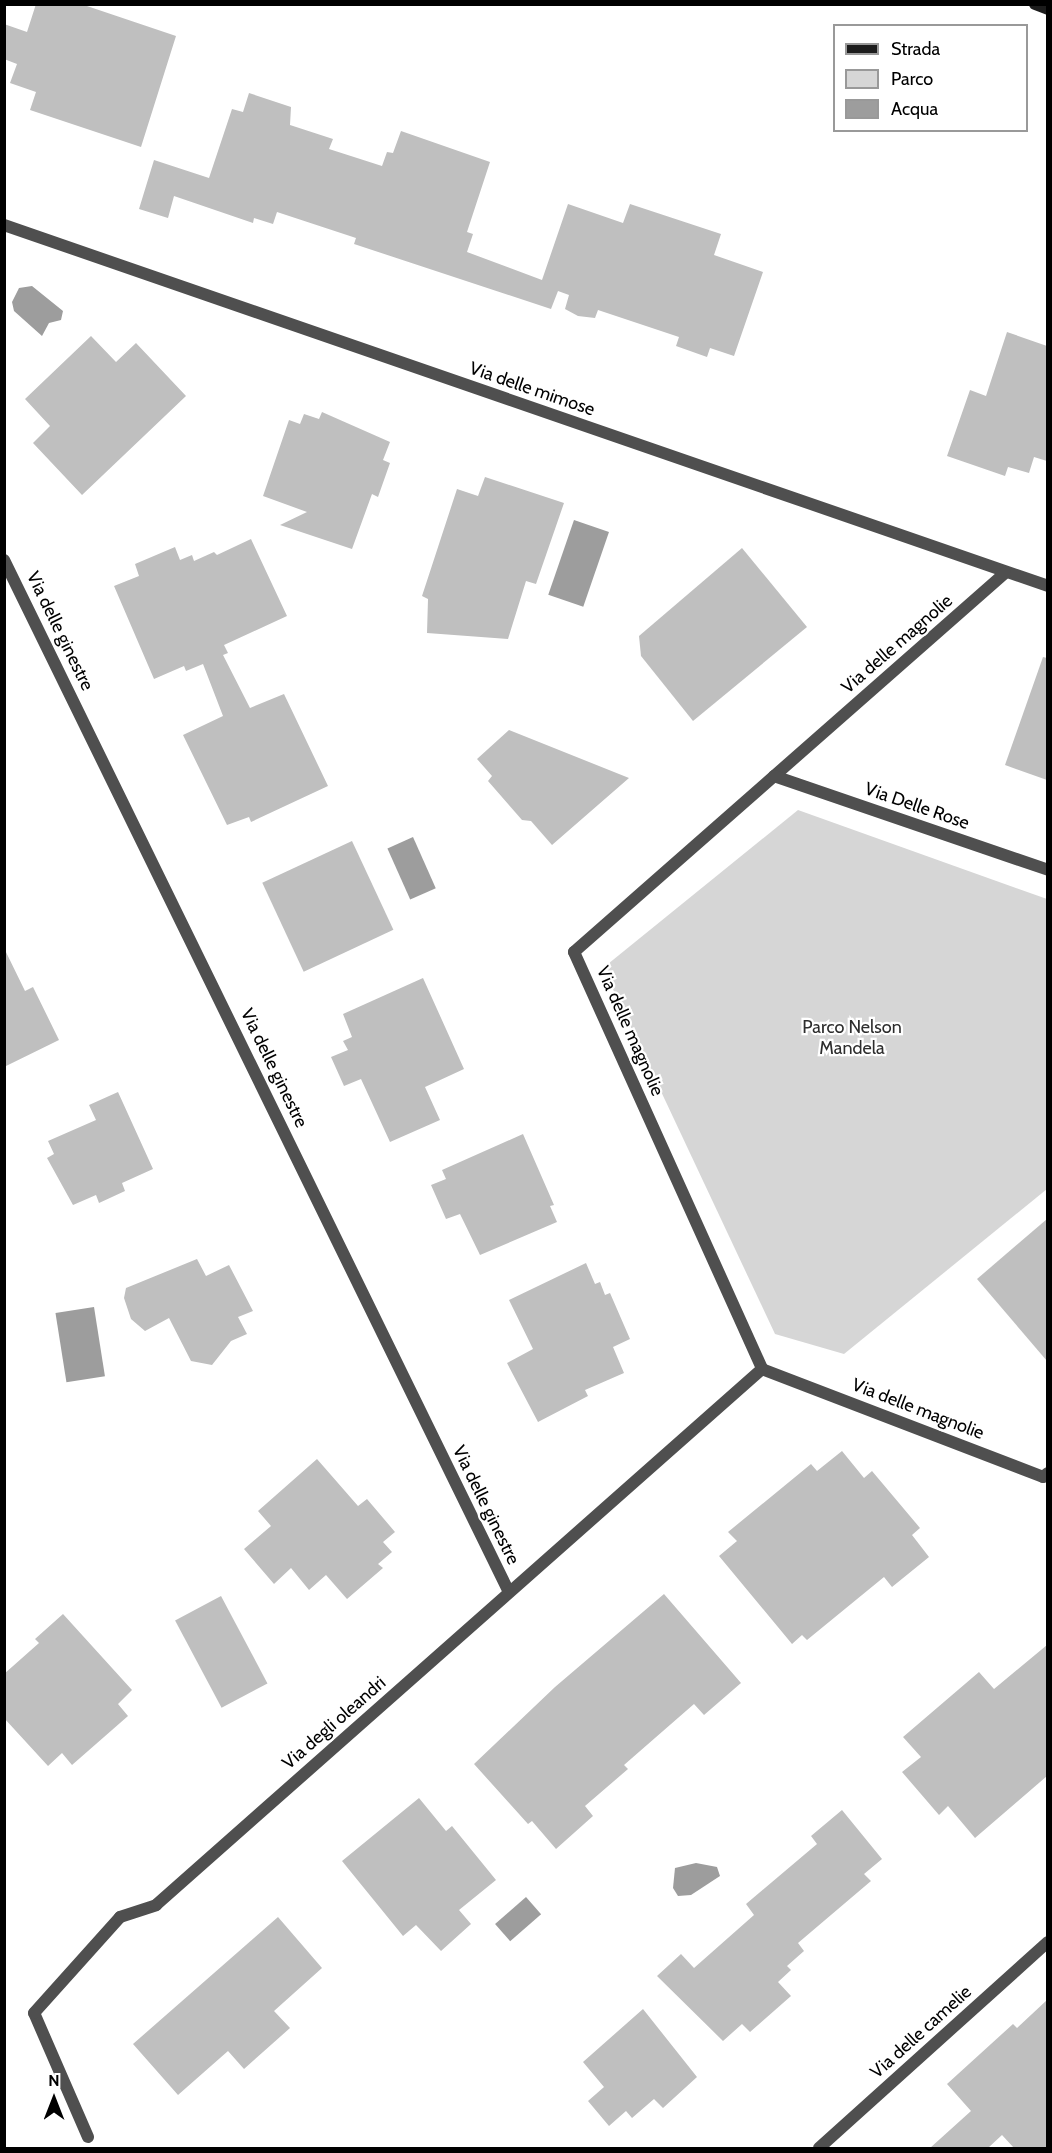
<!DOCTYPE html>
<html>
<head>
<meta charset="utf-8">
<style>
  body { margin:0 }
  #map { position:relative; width:1052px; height:2153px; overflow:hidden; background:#fff; font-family:Cabin,sans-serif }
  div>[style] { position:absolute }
  .green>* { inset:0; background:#d6d6d6 }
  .water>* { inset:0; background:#9d9d9d; transform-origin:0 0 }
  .building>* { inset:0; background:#bfbfbf; transform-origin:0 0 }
  .street>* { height:12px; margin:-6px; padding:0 6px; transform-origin:6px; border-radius:6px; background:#4f4f4f }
  .secondary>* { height:12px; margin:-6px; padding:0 6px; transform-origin:6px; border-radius:6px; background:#1c1c1c }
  span { translate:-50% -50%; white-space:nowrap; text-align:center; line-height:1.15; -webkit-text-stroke:4.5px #fff; paint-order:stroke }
  .street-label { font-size:18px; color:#000 }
  .park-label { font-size:18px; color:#2d2d2d }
  .frame { position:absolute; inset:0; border:6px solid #000; pointer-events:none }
  .legend { position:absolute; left:833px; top:24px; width:195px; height:108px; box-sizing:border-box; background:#fff; border:2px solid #999; margin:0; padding:8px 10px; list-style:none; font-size:18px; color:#000 }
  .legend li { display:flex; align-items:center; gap:12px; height:30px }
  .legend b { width:30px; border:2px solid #999 }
  .north { position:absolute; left:24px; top:2069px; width:60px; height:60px; -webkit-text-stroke:4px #fff; paint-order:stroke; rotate:0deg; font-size:16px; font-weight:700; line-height:24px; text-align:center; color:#000 }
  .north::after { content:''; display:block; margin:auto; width:21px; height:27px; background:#000; clip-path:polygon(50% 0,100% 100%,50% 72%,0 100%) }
</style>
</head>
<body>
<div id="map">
  <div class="green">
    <div style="clip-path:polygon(798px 810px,1047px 899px,1047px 1189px,844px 1354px,775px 1334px,603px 968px)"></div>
  </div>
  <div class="water">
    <div style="clip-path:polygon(32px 286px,63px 311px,61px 320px,49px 323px,42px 336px,14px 311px,12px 302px,19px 288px)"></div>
    <div style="left:574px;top:520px;width:37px;height:79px;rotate:19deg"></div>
    <div style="left:413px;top:837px;width:56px;height:28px;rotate:66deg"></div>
    <div style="left:94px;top:1307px;width:70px;height:39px;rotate:81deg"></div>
    <div style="clip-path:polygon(696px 1863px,717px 1867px,720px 1876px,691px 1895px,678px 1896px,673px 1888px,675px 1868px)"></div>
    <div style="left:526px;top:1897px;width:23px;height:41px;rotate:49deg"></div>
  </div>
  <div class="building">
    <div style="clip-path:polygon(36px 4px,81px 4px,176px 36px,141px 147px,30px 110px,36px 92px,10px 83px,17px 64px,4px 59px,4px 24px,27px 32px)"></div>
    <div style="clip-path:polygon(249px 93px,291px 107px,290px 125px,333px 139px,329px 149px,382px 166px,387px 152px,393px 153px,401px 131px,490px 162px,467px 232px,473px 234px,467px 252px,542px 280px,568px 204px,623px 223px,630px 204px,721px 234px,714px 255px,763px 272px,734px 356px,710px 348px,707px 357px,676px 346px,679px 337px,598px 310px,595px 318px,578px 316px,565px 309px,569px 295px,558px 291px,551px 309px,354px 244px,356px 238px,277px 212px,273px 224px,254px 218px,253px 223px,174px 196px,168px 218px,139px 209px,154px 160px,209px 178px,232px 109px,243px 112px)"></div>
    <div style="clip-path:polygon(1007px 332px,1047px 346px,1047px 461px,1034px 457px,1029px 473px,1008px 467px,1005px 476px,947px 456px,970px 390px,986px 396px)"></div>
    <div style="clip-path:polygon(91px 336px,116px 362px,136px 343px,186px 396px,82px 495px,33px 443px,50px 426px,25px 399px)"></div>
    <div style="clip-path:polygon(322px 412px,390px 442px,383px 460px,390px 463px,378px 497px,372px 494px,352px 549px,280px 525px,307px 512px,263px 496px,289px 420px,300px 424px,304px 414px,319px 419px)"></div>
    <div style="clip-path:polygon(485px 477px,564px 503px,536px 584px,526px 581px,508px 639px,427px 633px,428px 599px,422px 596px,457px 489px,478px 496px)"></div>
    <div style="clip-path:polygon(251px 539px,287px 616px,224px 645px,228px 653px,223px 655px,250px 708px,284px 694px,328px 786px,251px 822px,249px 817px,227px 825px,183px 735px,223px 716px,203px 664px,186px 671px,184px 666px,154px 679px,114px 586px,139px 576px,135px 564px,175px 547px,180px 560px,192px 555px,194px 561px,214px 552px,217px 555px)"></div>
    <div style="clip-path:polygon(742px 548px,807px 627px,693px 721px,641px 656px,639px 636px)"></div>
    <div style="clip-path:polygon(1043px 657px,1047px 658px,1047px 780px,1005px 765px)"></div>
    <div style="clip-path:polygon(509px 730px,629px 778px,552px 845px,531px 821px,522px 820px,488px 781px,492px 776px,477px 759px)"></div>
    <div style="left:352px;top:841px;width:98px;height:99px;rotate:65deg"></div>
    <div style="clip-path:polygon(4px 948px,25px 991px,33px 987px,59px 1040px,4px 1067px)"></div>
    <div style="clip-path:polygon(423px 978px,464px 1069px,425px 1087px,440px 1120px,390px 1142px,361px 1079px,344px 1086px,331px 1057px,348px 1050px,343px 1041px,352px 1037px,343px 1014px)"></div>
    <div style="clip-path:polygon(118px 1092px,153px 1169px,122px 1183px,125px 1191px,99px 1203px,96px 1195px,73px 1205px,47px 1158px,54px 1154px,48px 1141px,96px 1120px,89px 1105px)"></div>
    <div style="clip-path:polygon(523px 1134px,554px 1205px,550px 1206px,557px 1222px,480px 1255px,460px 1214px,446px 1219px,431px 1185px,446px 1179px,442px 1170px)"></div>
    <div style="clip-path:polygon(1047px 1219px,1047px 1361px,977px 1279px)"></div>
    <div style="clip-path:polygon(197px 1259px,206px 1276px,229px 1265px,253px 1311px,238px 1317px,247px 1334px,231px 1341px,212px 1365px,191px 1361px,169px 1318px,145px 1331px,131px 1319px,124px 1298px,126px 1288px)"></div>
    <div style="clip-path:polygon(586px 1263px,595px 1284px,600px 1282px,605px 1295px,610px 1293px,630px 1339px,613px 1347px,624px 1373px,585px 1390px,588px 1396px,538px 1422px,507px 1363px,533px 1349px,509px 1300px)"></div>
    <div style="clip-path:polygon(842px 1451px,864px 1478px,872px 1471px,920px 1528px,912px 1535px,929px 1557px,892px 1587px,884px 1577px,807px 1640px,802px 1635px,792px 1644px,719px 1556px,737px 1541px,728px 1532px,811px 1464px,817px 1471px)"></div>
    <div style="clip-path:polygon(317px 1459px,358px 1506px,367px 1499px,395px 1532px,383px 1542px,392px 1552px,378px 1564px,383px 1568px,347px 1599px,326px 1575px,309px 1590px,291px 1568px,274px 1584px,244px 1549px,271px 1526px,258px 1511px)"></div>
    <div style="clip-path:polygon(664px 1594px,741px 1683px,704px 1715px,694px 1704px,624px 1765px,628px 1769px,585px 1806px,593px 1816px,556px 1849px,532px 1821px,528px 1824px,474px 1764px,555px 1687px)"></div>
    <div style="left:221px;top:1596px;width:99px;height:52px;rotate:62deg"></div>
    <div style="clip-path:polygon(63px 1614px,132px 1690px,118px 1704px,128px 1716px,72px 1765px,62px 1753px,48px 1766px,4px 1718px,4px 1674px,39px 1643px,35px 1639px)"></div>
    <div style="clip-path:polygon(1047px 1645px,1047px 1776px,975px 1838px,948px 1806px,939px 1815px,902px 1772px,921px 1757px,903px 1737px,979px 1672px,994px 1689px)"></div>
    <div style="clip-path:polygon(419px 1798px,446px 1831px,452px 1826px,496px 1880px,459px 1910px,471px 1924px,441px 1951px,416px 1925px,403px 1936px,342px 1861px)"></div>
    <div style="clip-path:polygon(842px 1810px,882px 1859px,864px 1874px,871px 1881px,798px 1943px,804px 1951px,787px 1966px,791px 1970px,778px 1982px,791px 1996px,750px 2032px,742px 2024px,723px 2041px,657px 1976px,681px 1954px,694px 1968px,754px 1915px,746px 1904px,817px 1844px,811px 1836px)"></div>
    <div style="clip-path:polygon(278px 1917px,322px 1968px,274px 2011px,290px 2028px,244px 2069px,228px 2051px,178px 2095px,133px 2044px)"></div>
    <div style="clip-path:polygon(1047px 2000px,1047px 2148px,1014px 2148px,1002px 2135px,988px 2148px,930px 2148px,971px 2111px,947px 2084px,1013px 2024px,1017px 2028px)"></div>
    <div style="clip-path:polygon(643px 2009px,697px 2077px,663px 2108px,654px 2099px,632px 2118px,626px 2111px,609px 2126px,588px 2101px,604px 2087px,583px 2062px)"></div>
  </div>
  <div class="street">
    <div style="left:4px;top:225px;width:1105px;rotate:19.07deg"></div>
    <div style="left:4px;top:560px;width:1149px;rotate:63.93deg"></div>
    <div style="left:1005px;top:573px;width:574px;rotate:138.67deg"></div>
    <div style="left:574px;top:952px;width:457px;rotate:65.7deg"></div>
    <div style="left:762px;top:1369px;width:301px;rotate:21deg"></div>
    <div style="left:1043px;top:1477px;width:6px;rotate:-39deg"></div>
    <div style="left:774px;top:776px;width:290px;rotate:18.9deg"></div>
    <div style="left:88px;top:2137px;width:135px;rotate:-113.5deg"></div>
    <div style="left:34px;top:2013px;width:129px;rotate:-48.1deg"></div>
    <div style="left:120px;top:1917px;width:38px;rotate:-18deg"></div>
    <div style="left:156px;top:1905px;width:809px;rotate:-41.49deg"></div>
    <div style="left:819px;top:2148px;width:308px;rotate:-42deg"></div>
  </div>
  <div class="secondary">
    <div style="left:1035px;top:4px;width:14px;rotate:21deg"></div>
  </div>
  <div class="street-label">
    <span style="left:532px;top:389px;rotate:19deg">Via delle mimose</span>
    <span style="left:60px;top:631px;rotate:64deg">Via delle ginestre</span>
    <span style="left:897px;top:644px;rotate:-41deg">Via delle magnolie</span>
    <span style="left:917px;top:806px;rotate:19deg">Via Delle Rose</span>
    <span style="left:630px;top:1031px;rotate:66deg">Via delle magnolie</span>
    <span style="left:274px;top:1068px;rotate:64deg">Via delle ginestre</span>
    <span style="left:918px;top:1409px;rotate:21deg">Via delle magnolie</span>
    <span style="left:486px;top:1505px;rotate:64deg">Via delle ginestre</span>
    <span style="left:334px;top:1723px;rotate:-41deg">Via degli oleandri</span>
    <span style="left:921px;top:2032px;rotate:-42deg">Via delle camelie</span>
  </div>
  <div class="park-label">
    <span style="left:852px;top:1038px">Parco Nelson<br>Mandela</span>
  </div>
  <div class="frame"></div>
  <ul class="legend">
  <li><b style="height:8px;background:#1c1c1c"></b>Strada</li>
  <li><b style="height:16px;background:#d6d6d6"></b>Parco</li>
  <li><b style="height:16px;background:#9d9d9d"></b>Acqua</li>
  </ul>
  <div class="north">N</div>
</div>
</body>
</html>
